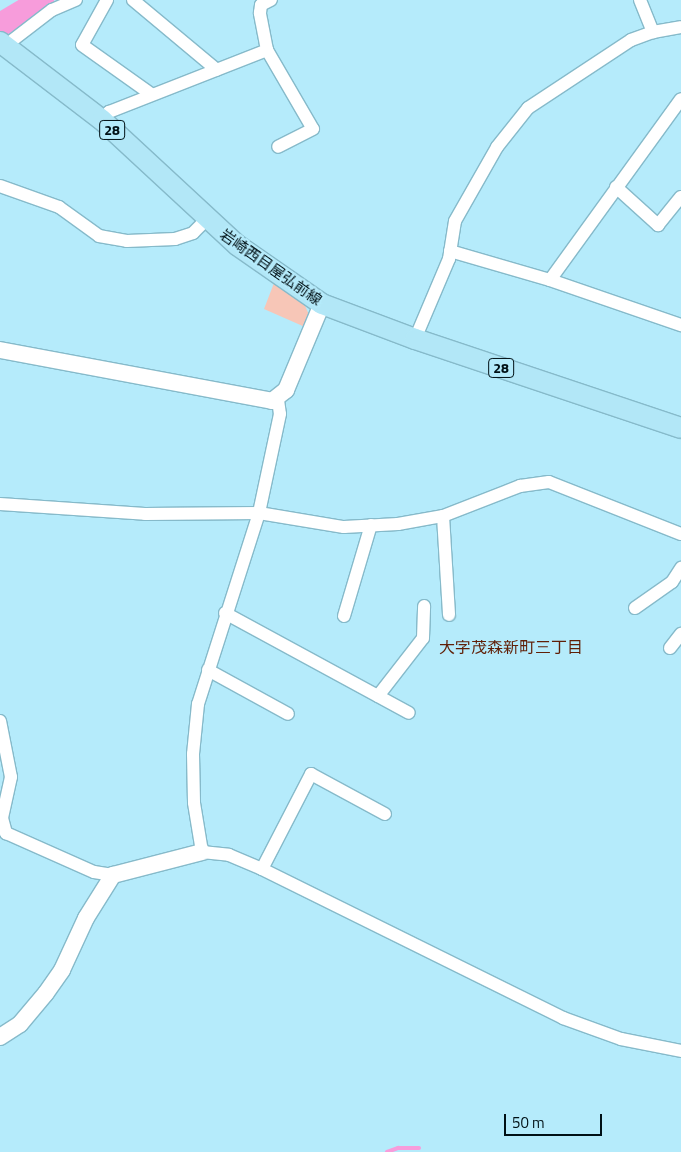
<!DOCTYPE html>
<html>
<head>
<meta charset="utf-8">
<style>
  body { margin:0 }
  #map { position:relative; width:681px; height:1152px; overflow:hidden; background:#b5ebfb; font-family:"Titillium Web","Noto Sans JP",sans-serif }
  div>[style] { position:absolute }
  .green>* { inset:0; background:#f7c6b7 }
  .stream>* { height:4px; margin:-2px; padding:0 2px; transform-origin:2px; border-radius:2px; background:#f79cdb }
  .river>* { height:24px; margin:-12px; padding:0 12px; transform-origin:12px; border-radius:12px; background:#f79cdb }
  .roads { filter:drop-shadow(1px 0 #86baca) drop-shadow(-1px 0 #86baca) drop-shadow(0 1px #86baca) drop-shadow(0 -1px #86baca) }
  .minor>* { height:12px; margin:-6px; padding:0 6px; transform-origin:6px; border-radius:6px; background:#fff }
  .tertiary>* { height:16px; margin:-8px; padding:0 8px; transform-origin:8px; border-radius:8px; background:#fff }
  .primary>* { height:20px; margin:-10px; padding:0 10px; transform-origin:10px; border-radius:10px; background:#b2e7f7 }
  span { translate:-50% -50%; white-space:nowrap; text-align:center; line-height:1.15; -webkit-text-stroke:4px #b5ebfb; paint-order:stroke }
  .shield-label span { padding:1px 4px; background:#b5ebfb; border:1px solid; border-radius:4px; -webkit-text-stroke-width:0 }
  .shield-label { font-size:14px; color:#001015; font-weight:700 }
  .street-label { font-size:15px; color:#001015 }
  .neighbourhood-label { font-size:16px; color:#601f07 }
  .scale { position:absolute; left:504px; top:1114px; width:98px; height:22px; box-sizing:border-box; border:2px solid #001015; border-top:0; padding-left:6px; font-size:15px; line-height:18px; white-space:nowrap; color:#001015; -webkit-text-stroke:4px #b5ebfb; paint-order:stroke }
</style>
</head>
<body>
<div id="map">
  <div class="green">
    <div style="clip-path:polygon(274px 283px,303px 301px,309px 315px,305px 327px,264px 309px)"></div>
  </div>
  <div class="stream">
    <div style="left:387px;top:1152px;width:12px;rotate:-20deg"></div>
    <div style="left:398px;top:1148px;width:21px"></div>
  </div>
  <div class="river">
    <div style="left:0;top:25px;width:49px;rotate:-30.8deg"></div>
  </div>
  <div class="roads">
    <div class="minor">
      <div style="left:107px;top:0;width:51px;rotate:119.1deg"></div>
      <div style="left:82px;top:45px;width:85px;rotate:35.4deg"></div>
      <div style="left:133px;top:0;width:109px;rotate:39.8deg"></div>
      <div style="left:640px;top:0;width:35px;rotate:68deg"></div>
      <div style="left:5px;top:46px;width:59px;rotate:-37.5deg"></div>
      <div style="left:52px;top:10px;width:26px;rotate:-23deg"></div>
      <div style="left:267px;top:50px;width:91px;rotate:59.8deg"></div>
      <div style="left:313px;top:129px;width:39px;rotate:153deg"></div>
      <div style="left:102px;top:120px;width:11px;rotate:-49deg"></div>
      <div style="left:109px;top:112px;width:170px;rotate:-21.4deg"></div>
      <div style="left:267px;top:50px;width:38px;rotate:-101deg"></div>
      <div style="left:260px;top:13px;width:8px;rotate:-83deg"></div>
      <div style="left:261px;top:5px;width:11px;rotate:-27deg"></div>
      <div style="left:0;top:186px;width:63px;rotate:19.6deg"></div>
      <div style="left:59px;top:207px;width:49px;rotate:35.9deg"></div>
      <div style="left:99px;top:236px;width:28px;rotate:10deg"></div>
      <div style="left:127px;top:241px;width:48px;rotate:-2.4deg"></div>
      <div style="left:175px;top:239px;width:19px;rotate:-18deg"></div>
      <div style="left:193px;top:233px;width:20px;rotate:-45deg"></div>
      <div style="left:616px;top:187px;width:57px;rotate:42.1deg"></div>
      <div style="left:658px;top:225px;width:36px;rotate:-51deg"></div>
      <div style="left:450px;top:251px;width:104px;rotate:16.2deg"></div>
      <div style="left:550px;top:280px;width:139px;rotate:19deg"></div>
      <div style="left:550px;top:280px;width:223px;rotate:-54.1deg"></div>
      <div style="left:415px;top:339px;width:87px;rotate:-67deg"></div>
      <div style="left:449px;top:259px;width:38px;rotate:-81deg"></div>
      <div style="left:455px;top:221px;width:85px;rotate:-60.4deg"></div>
      <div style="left:497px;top:147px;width:50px;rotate:-51.5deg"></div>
      <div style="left:528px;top:108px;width:123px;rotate:-33.4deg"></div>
      <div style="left:631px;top:40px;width:23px;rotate:-20deg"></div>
      <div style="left:653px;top:32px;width:28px;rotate:-10deg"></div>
      <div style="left:278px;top:400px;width:14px;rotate:82deg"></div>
      <div style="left:280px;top:414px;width:101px;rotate:102deg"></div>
      <div style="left:259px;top:513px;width:201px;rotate:107.7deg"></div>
      <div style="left:198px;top:704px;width:50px;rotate:95.7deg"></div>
      <div style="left:193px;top:754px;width:49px;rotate:88.8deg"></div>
      <div style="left:194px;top:803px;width:50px;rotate:80.7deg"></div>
      <div style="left:202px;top:852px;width:27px;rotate:6deg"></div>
      <div style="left:229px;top:855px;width:36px;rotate:23deg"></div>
      <div style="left:262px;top:869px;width:336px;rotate:26.3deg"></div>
      <div style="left:563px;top:1018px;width:62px;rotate:19.9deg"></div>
      <div style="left:621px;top:1039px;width:61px;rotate:11.3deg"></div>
      <div style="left:0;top:504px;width:145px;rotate:3.9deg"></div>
      <div style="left:145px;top:514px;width:114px;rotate:-0.5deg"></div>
      <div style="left:259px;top:513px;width:86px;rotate:9.4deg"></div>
      <div style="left:344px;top:527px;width:54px;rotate:-3.2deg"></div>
      <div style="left:398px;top:524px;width:46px;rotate:-10.1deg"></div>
      <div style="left:443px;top:516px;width:83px;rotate:-21.3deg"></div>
      <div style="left:520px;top:486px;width:29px;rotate:-8deg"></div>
      <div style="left:549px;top:482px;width:142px;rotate:21.5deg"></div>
      <div style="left:443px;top:516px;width:99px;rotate:86.5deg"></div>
      <div style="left:635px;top:608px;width:45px;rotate:-35.1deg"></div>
      <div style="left:672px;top:582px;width:17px;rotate:-57deg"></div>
      <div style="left:225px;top:613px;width:209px;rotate:28.5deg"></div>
      <div style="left:344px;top:616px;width:95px;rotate:-73.5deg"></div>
      <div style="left:670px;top:648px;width:18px;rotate:-52deg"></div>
      <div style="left:208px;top:670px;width:91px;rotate:28.8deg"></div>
      <div style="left:378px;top:696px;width:73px;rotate:-52.2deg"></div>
      <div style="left:423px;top:638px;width:32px;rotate:-88deg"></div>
      <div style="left:0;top:721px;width:57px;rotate:78.9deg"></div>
      <div style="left:11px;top:777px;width:42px;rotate:102.4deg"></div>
      <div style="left:2px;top:818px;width:16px;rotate:75deg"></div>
      <div style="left:6px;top:833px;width:96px;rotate:23.9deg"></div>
      <div style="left:94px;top:872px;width:19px;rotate:9deg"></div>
      <div style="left:262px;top:869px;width:107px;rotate:-62.7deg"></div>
      <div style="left:311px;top:774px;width:84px;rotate:28.4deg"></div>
    </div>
    <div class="tertiary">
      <div style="left:0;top:350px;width:277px;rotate:10.6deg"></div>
      <div style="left:272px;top:401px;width:18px;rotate:-38deg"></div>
      <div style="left:286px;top:390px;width:93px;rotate:-67.3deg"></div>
      <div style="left:0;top:1037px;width:24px;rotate:-33deg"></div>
      <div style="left:20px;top:1024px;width:40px;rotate:-50deg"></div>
      <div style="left:46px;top:993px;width:28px;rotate:-55deg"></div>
      <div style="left:62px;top:970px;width:57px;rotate:-65.2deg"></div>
      <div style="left:86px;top:918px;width:51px;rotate:-57.9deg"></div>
      <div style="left:113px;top:875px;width:92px;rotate:-14.5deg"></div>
    </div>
    <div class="primary">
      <div style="left:0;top:42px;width:128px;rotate:37.4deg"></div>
      <div style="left:102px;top:120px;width:184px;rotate:42.8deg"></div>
      <div style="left:237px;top:245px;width:103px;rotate:34.8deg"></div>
      <div style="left:322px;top:304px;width:99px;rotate:20.6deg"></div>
      <div style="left:415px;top:339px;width:280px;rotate:18.5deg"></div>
    </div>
  </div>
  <div class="shield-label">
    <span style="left:112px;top:130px">28</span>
    <span style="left:501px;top:368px">28</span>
  </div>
  <div class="street-label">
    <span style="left:271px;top:267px;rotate:35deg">岩崎西目屋弘前線</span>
  </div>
  <div class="neighbourhood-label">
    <span style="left:511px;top:647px">大字茂森新町三丁目</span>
  </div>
  <div class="scale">50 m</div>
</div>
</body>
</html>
